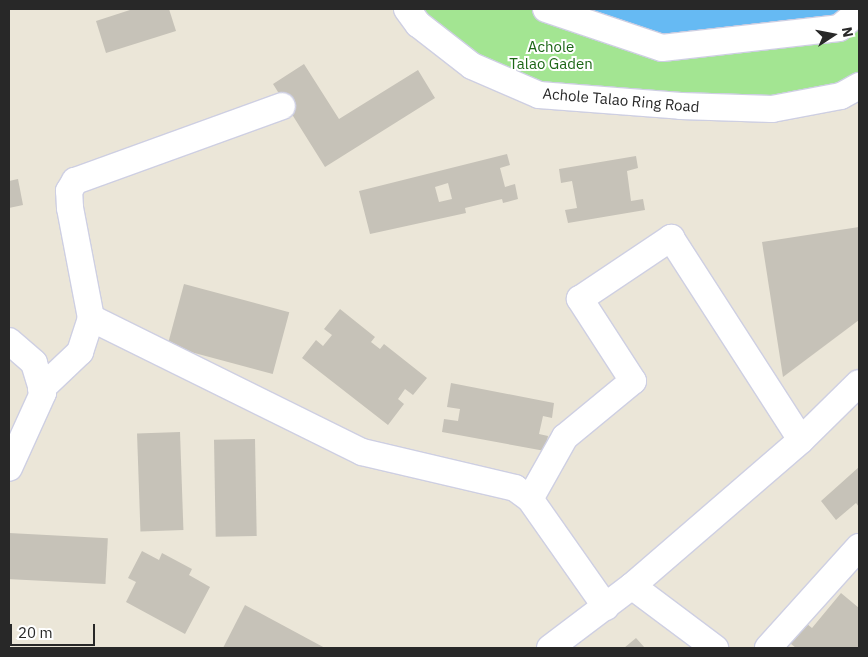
<!DOCTYPE html>
<html>
<head>
<meta charset="utf-8">
<style>
  body { margin:0 }
  #map { position:relative; width:868px; height:657px; overflow:hidden; background:#ebe6d8; font-family:"IBM Plex Sans",sans-serif }
  div>[style] { position:absolute }
  .green>* { inset:0; background:#a3e592 }
  .water>* { inset:0; background:#66baf3 }
  .building>* { inset:0; background:#c6c2b8; transform-origin:0 0 }
  .roads { filter:drop-shadow(1px 0 #cecfe2) drop-shadow(-1px 0 #cecfe2) drop-shadow(0 1px #cecfe2) drop-shadow(0 -1px #cecfe2) }
  .street>* { height:26px; margin:-13px; padding:0 13px; transform-origin:13px; border-radius:13px; background:#fff }
  span { translate:-50% -50%; white-space:nowrap; text-align:center; line-height:1.15; -webkit-text-stroke:4px #fff; paint-order:stroke }
  .park-label { font-size:15px; color:#1c6616 }
  .street-label { font-size:15px; color:#282828 }
  .frame { position:absolute; inset:0; border:10px solid #282828; pointer-events:none }
  .north { position:absolute; left:808px; top:10px; width:50px; height:50px; -webkit-text-stroke:4px #fff; paint-order:stroke; rotate:79deg; font-size:14px; font-weight:700; line-height:20px; text-align:center; color:#282828 }
  .north::after { content:''; display:block; margin:auto; width:18px; height:22px; background:#282828; clip-path:polygon(50% 0,100% 100%,50% 72%,0 100%) }
  .scale { position:absolute; left:10px; top:624px; width:85px; height:22px; box-sizing:border-box; border:2px solid #282828; border-top:0; padding-left:6px; font-size:15px; line-height:18px; white-space:nowrap; color:#282828; -webkit-text-stroke:4px #fff; paint-order:stroke }
</style>
</head>
<body>
<div id="map">
  <div class="green">
    <div style="clip-path:polygon(407px 9px,859px 12px,859px 86px,772px 109px,539px 95px)"></div>
  </div>
  <div class="water">
    <div style="clip-path:polygon(546px 9px,859px 9px,859px 12px,662px 48px)"></div>
  </div>
  <div class="building">
    <div style="clip-path:polygon(133px 9px,169px 9px,176px 31px,106px 53px,96px 21px)"></div>
    <div style="clip-path:polygon(304px 64px,339px 119px,418px 70px,435px 98px,325px 167px,273px 84px)"></div>
    <div style="clip-path:polygon(evenodd,507px 154px,510px 165px,500px 168px,505px 187px,515px 184px,518px 199px,503px 203px,502px 199px,465px 208px,466px 213px,370px 234px,359px 191px,507px 154px,448px 183px,452px 199px,439px 202px,435px 187px,448px 183px)"></div>
    <div style="clip-path:polygon(636px 156px,638px 168px,627px 171px,631px 201px,643px 199px,645px 210px,568px 223px,565px 210px,577px 208px,572px 181px,561px 183px,559px 169px)"></div>
    <div style="clip-path:polygon(18px 179px,23px 205px,9px 208px,9px 181px)"></div>
    <div style="clip-path:polygon(859px 227px,859px 320px,783px 377px,762px 242px)"></div>
    <div style="left:184px;top:284px;width:109px;height:64px;rotate:15deg"></div>
    <div style="clip-path:polygon(340px 309px,375px 337px,371px 342px,380px 349px,384px 344px,427px 378px,413px 395px,405px 389px,398px 399px,404px 404px,388px 425px,302px 358px,316px 340px,323px 346px,332px 335px,324px 329px)"></div>
    <div style="clip-path:polygon(451px 383px,554px 403px,552px 418px,543px 416px,539px 434px,548px 436px,545px 451px,442px 432px,444px 419px,458px 421px,460px 409px,447px 407px)"></div>
    <div style="left:180px;top:432px;width:98px;height:43px;rotate:88deg"></div>
    <div style="left:255px;top:439px;width:97px;height:41px;rotate:89deg"></div>
    <div style="clip-path:polygon(859px 467px,859px 507px,856px 503px,836px 520px,821px 501px)"></div>
    <div style="left:9px;top:533px;width:99px;height:46px;rotate:3deg"></div>
    <div style="clip-path:polygon(142px 551px,159px 560px,162px 553px,192px 569px,189px 575px,210px 587px,185px 634px,126px 602px,136px 582px,128px 578px)"></div>
    <div style="clip-path:polygon(841px 593px,859px 608px,859px 648px,796px 648px,785px 639px,801px 619px,812px 628px)"></div>
    <div style="clip-path:polygon(245px 605px,325px 648px,223px 648px)"></div>
    <div style="clip-path:polygon(636px 638px,645px 648px,624px 648px)"></div>
  </div>
  <div class="roads">
    <div class="street">
      <div style="left:407px;top:9px;width:19px;rotate:54deg"></div>
      <div style="left:418px;top:24px;width:68px;rotate:37.9deg"></div>
      <div style="left:472px;top:66px;width:73px;rotate:23.4deg"></div>
      <div style="left:539px;top:95px;width:142px;rotate:4.4deg"></div>
      <div style="left:681px;top:106px;width:91px;rotate:1.9deg"></div>
      <div style="left:772px;top:109px;width:70px;rotate:-10.7deg"></div>
      <div style="left:841px;top:96px;width:21px;rotate:-29deg"></div>
      <div style="left:546px;top:9px;width:122px;rotate:18.6deg"></div>
      <div style="left:662px;top:48px;width:178px;rotate:-6.4deg"></div>
      <div style="left:839px;top:28px;width:26px;rotate:-39deg"></div>
      <div style="left:91px;top:318px;width:302px;rotate:26.3deg"></div>
      <div style="left:362px;top:452px;width:157px;rotate:13.2deg"></div>
      <div style="left:515px;top:488px;width:19px;rotate:36deg"></div>
      <div style="left:530px;top:499px;width:132px;rotate:54.9deg"></div>
      <div style="left:9px;top:341px;width:33px;rotate:41deg"></div>
      <div style="left:34px;top:363px;width:31px;rotate:73deg"></div>
      <div style="left:43px;top:393px;width:82px;rotate:114.4deg"></div>
      <div style="left:41px;top:389px;width:54px;rotate:-43.5deg"></div>
      <div style="left:80px;top:352px;width:36px;rotate:-72deg"></div>
      <div style="left:91px;top:318px;width:112px;rotate:-100.8deg"></div>
      <div style="left:70px;top:208px;width:17px;rotate:-93deg"></div>
      <div style="left:69px;top:191px;width:12px;rotate:-59deg"></div>
      <div style="left:75px;top:181px;width:220px;rotate:-19.9deg"></div>
      <div style="left:530px;top:499px;width:71px;rotate:-60.6deg"></div>
      <div style="left:565px;top:437px;width:88px;rotate:-39.5deg"></div>
      <div style="left:633px;top:381px;width:98px;rotate:-122.9deg"></div>
      <div style="left:580px;top:299px;width:110px;rotate:-33.8deg"></div>
      <div style="left:671px;top:238px;width:240px;rotate:57.2deg"></div>
      <div style="left:632px;top:586px;width:104px;rotate:36.8deg"></div>
      <div style="left:550px;top:648px;width:103px;rotate:-37.1deg"></div>
      <div style="left:632px;top:586px;width:223px;rotate:-40.8deg"></div>
      <div style="left:801px;top:440px;width:81px;rotate:-44.5deg"></div>
      <div style="left:768px;top:648px;width:136px;rotate:-48deg"></div>
    </div>
  </div>
  <div class="park-label">
    <span style="left:551px;top:55px">Achole<br>Talao Gaden</span>
  </div>
  <div class="street-label">
    <span style="left:621px;top:100px;rotate:5deg">Achole Talao Ring Road</span>
  </div>
  <div class="frame"></div>
  <div class="north">N</div>
  <div class="scale">20 m</div>
</div>
</body>
</html>
